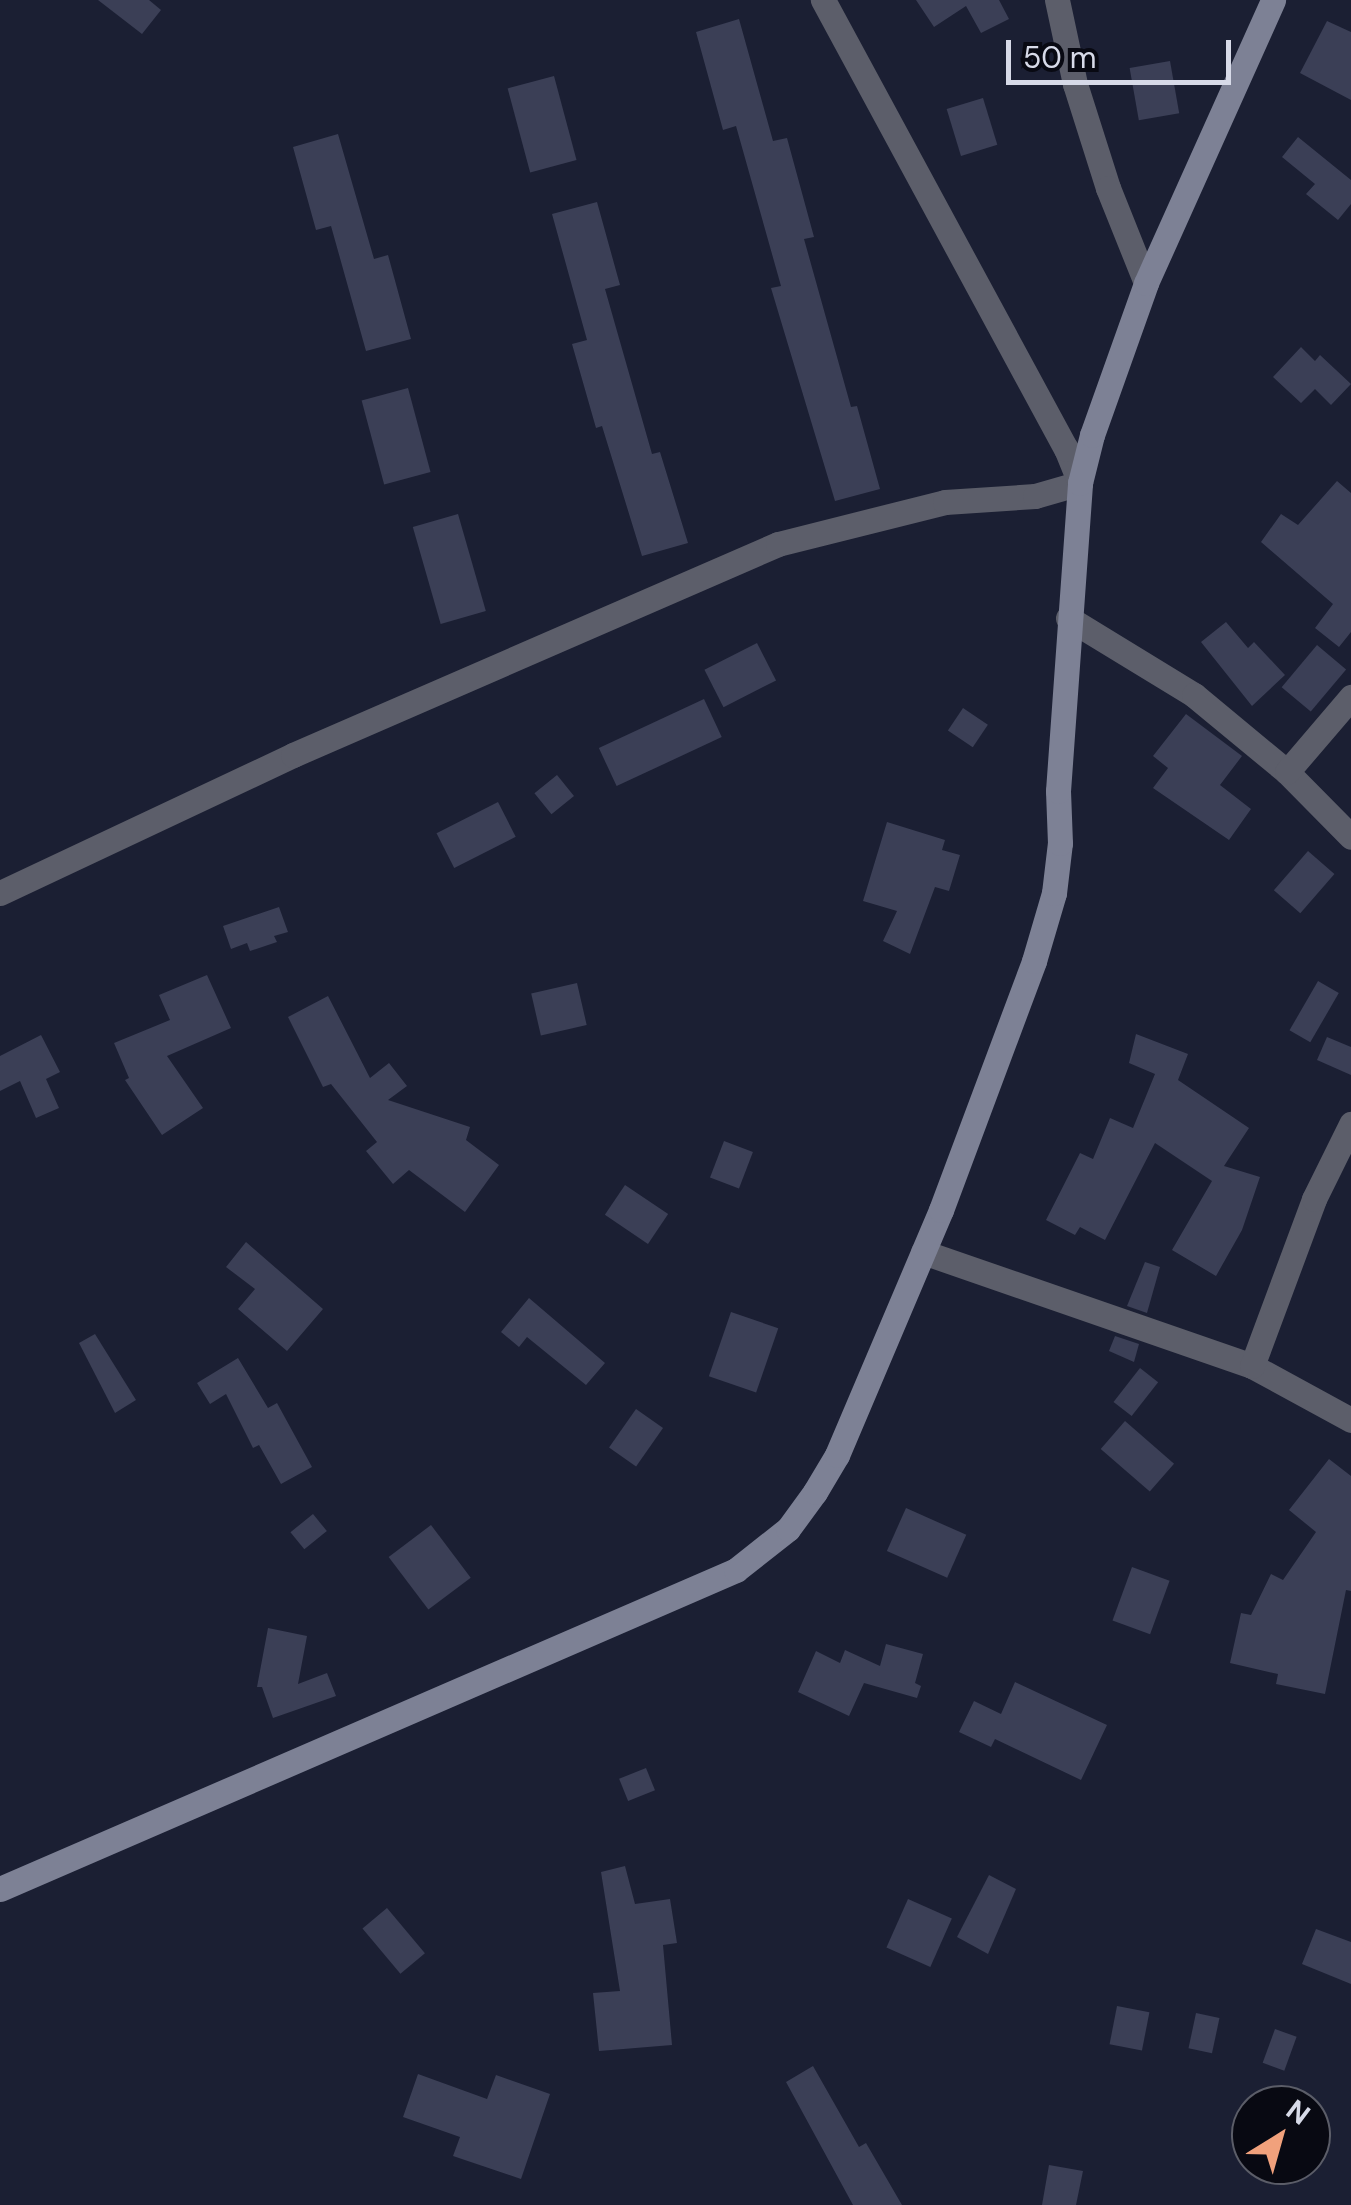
<!DOCTYPE html>
<html>
<head>
<meta charset="utf-8">
<style>
  body { margin:0 }
  #map { position:relative; width:1351px; height:2205px; overflow:hidden; background:#1b1f33; font-family:"DM Sans",sans-serif }
  div>[style] { position:absolute }
  .building>* { inset:0; background:#3b3f56; transform-origin:0 0 }
  .street>* { height:25px; margin:-12.5px; padding:0 12.5px; transform-origin:12.5px; border-radius:12.5px; background:#5c5e6a }
  .secondary>* { height:25px; margin:-12.5px; padding:0 12.5px; transform-origin:12.5px; border-radius:12.5px; background:#7d8195 }
  span { translate:-50% -50%; white-space:nowrap; text-align:center; line-height:1.15; -webkit-text-stroke:8px #080912; paint-order:stroke }
  .north { position:absolute; left:1231px; top:2085px; width:100px; height:100px; box-sizing:border-box; background:#080912; border:2px solid #5b5d68; border-radius:50%; rotate:37deg; font-size:28px; font-weight:700; line-height:40px; text-align:center; color:#d7dae8 }
  .north::after { content:''; display:block; margin:auto; width:35px; height:45px; background:#f1a17c; clip-path:polygon(50% 0,100% 100%,50% 72%,0 100%) }
  .scale { position:absolute; left:1006px; top:40px; width:225px; height:45px; box-sizing:border-box; border:5px solid #d7dae8; border-top:0; padding-left:12px; font-size:30px; line-height:35px; white-space:nowrap; color:#d7dae8; -webkit-text-stroke:8px #080912; paint-order:stroke }
</style>
</head>
<body>
<div id="map">
  <div class="building">
    <div style="clip-path:polygon(98px 0,149px 0,161px 10px,142px 34px)"></div>
    <div style="clip-path:polygon(916px 0,999px 0,1009px 19px,981px 33px,966px 6px,934px 27px)"></div>
    <div style="clip-path:polygon(739px 19px,773px 141px,787px 138px,814px 237px,804px 239px,851px 407px,857px 406px,880px 489px,835px 501px,771px 288px,781px 286px,736px 126px,723px 130px,696px 32px)"></div>
    <div style="clip-path:polygon(1327px 21px,1351px 32px,1351px 100px,1300px 73px)"></div>
    <div style="left:1170px;top:61px;width:53px;height:41px;rotate:80deg"></div>
    <div style="left:554px;top:76px;width:87px;height:48px;rotate:75deg"></div>
    <div style="left:983px;top:98px;width:49px;height:38px;rotate:73deg"></div>
    <div style="clip-path:polygon(338px 134px,374px 259px,388px 255px,411px 339px,366px 351px,331px 226px,316px 230px,293px 147px)"></div>
    <div style="clip-path:polygon(1298px 137px,1351px 180px,1351px 204px,1338px 220px,1306px 194px,1315px 184px,1282px 157px)"></div>
    <div style="clip-path:polygon(597px 202px,620px 285px,605px 289px,652px 454px,660px 452px,688px 543px,642px 556px,602px 426px,596px 428px,572px 344px,587px 340px,552px 214px)"></div>
    <div style="clip-path:polygon(1301px 347px,1315px 361px,1320px 355px,1351px 384px,1331px 405px,1315px 389px,1301px 403px,1273px 377px)"></div>
    <div style="left:408px;top:388px;width:87px;height:48px;rotate:75deg"></div>
    <div style="clip-path:polygon(1337px 481px,1351px 493px,1351px 632px,1339px 647px,1315px 628px,1333px 604px,1261px 542px,1281px 514px,1298px 525px)"></div>
    <div style="left:458px;top:514px;width:101px;height:47px;rotate:74deg"></div>
    <div style="clip-path:polygon(1226px 622px,1248px 648px,1254px 642px,1285px 675px,1252px 706px,1201px 642px)"></div>
    <div style="left:757px;top:643px;width:42px;height:59px;rotate:63deg"></div>
    <div style="left:1317px;top:645px;width:38px;height:55px;rotate:40deg"></div>
    <div style="left:704px;top:699px;width:42px;height:116px;rotate:65deg"></div>
    <div style="left:963px;top:708px;width:30px;height:27px;rotate:34deg"></div>
    <div style="clip-path:polygon(1186px 714px,1242px 756px,1220px 785px,1251px 809px,1229px 840px,1153px 788px,1168px 768px,1153px 756px)"></div>
    <div style="left:557px;top:775px;width:27px;height:29px;rotate:51deg"></div>
    <div style="left:498px;top:802px;width:39px;height:69px;rotate:63deg"></div>
    <div style="clip-path:polygon(887px 822px,945px 840px,942px 850px,960px 855px,949px 891px,935px 887px,910px 954px,883px 941px,897px 911px,863px 901px)"></div>
    <div style="left:1308px;top:851px;width:35px;height:52px;rotate:41deg"></div>
    <div style="clip-path:polygon(279px 907px,288px 932px,274px 936px,277px 942px,250px 951px,247px 943px,231px 949px,223px 926px)"></div>
    <div style="clip-path:polygon(207px 975px,231px 1028px,167px 1056px,203px 1108px,162px 1135px,125px 1080px,129px 1078px,114px 1043px,170px 1020px,159px 995px)"></div>
    <div style="left:1318px;top:981px;width:24px;height:57px;rotate:30deg"></div>
    <div style="left:577px;top:983px;width:43px;height:47px;rotate:77deg"></div>
    <div style="clip-path:polygon(328px 996px,370px 1078px,389px 1063px,407px 1086px,388px 1100px,470px 1127px,466px 1140px,499px 1165px,465px 1212px,409px 1170px,393px 1184px,366px 1151px,377px 1142px,331px 1084px,323px 1087px,288px 1017px)"></div>
    <div style="clip-path:polygon(1136px 1034px,1188px 1054px,1178px 1080px,1249px 1128px,1224px 1166px,1260px 1177px,1242px 1230px,1216px 1276px,1172px 1250px,1212px 1181px,1155px 1143px,1105px 1240px,1080px 1227px,1075px 1235px,1046px 1220px,1080px 1153px,1093px 1159px,1110px 1118px,1133px 1128px,1155px 1074px,1129px 1063px)"></div>
    <div style="clip-path:polygon(41px 1035px,60px 1072px,46px 1079px,59px 1108px,36px 1118px,20px 1081px,0 1091px,0 1056px)"></div>
    <div style="clip-path:polygon(1327px 1037px,1351px 1047px,1351px 1075px,1317px 1060px)"></div>
    <div style="left:724px;top:1141px;width:31px;height:39px;rotate:21deg"></div>
    <div style="left:625px;top:1185px;width:52px;height:36px;rotate:34deg"></div>
    <div style="clip-path:polygon(246px 1242px,323px 1309px,287px 1351px,238px 1309px,255px 1289px,226px 1267px)"></div>
    <div style="clip-path:polygon(1145px 1262px,1160px 1267px,1147px 1313px,1127px 1306px)"></div>
    <div style="clip-path:polygon(529px 1298px,605px 1363px,586px 1385px,527px 1337px,519px 1347px,501px 1332px)"></div>
    <div style="left:731px;top:1312px;width:50px;height:68px;rotate:19deg"></div>
    <div style="clip-path:polygon(95px 1334px,136px 1400px,115px 1413px,79px 1343px)"></div>
    <div style="clip-path:polygon(1115px 1336px,1139px 1344px,1134px 1362px,1109px 1351px)"></div>
    <div style="clip-path:polygon(238px 1358px,268px 1408px,277px 1403px,312px 1467px,281px 1484px,259px 1445px,253px 1448px,226px 1394px,210px 1404px,197px 1383px)"></div>
    <div style="left:1140px;top:1368px;width:23px;height:43px;rotate:38deg"></div>
    <div style="left:636px;top:1409px;width:33px;height:47px;rotate:35deg"></div>
    <div style="left:1125px;top:1421px;width:65px;height:37px;rotate:41deg"></div>
    <div style="clip-path:polygon(1329px 1459px,1351px 1476px,1351px 1591px,1346px 1590px,1325px 1694px,1276px 1684px,1278px 1674px,1230px 1663px,1241px 1613px,1251px 1615px,1271px 1574px,1283px 1580px,1316px 1532px,1289px 1510px)"></div>
    <div style="left:906px;top:1508px;width:66px;height:47px;rotate:24deg"></div>
    <div style="left:313px;top:1514px;width:22px;height:29px;rotate:51deg"></div>
    <div style="left:431px;top:1525px;width:66px;height:53px;rotate:53deg"></div>
    <div style="left:1132px;top:1567px;width:40px;height:57px;rotate:20deg"></div>
    <div style="clip-path:polygon(268px 1628px,307px 1636px,298px 1684px,327px 1673px,336px 1696px,273px 1718px,262px 1687px,257px 1687px)"></div>
    <div style="clip-path:polygon(886px 1644px,923px 1654px,915px 1683px,921px 1686px,917px 1698px,864px 1683px,849px 1716px,798px 1692px,816px 1651px,840px 1663px,845px 1650px,880px 1666px)"></div>
    <div style="clip-path:polygon(1015px 1682px,1107px 1725px,1081px 1780px,995px 1739px,991px 1747px,959px 1732px,974px 1701px,1001px 1714px)"></div>
    <div style="left:646px;top:1768px;width:24px;height:29px;rotate:68deg"></div>
    <div style="clip-path:polygon(625px 1866px,635px 1904px,670px 1899px,677px 1943px,663px 1945px,672px 2045px,599px 2051px,593px 1993px,620px 1991px,601px 1872px)"></div>
    <div style="clip-path:polygon(989px 1875px,1016px 1889px,988px 1954px,957px 1937px)"></div>
    <div style="left:908px;top:1899px;width:48px;height:53px;rotate:24deg"></div>
    <div style="left:387px;top:1908px;width:59px;height:32px;rotate:50deg"></div>
    <div style="clip-path:polygon(1316px 1929px,1351px 1942px,1351px 1984px,1302px 1964px)"></div>
    <div style="left:1117px;top:2006px;width:33px;height:39px;rotate:11deg"></div>
    <div style="left:1196px;top:2013px;width:24px;height:36px;rotate:12deg"></div>
    <div style="left:1275px;top:2029px;width:23px;height:36px;rotate:20deg"></div>
    <div style="clip-path:polygon(813px 2066px,859px 2147px,866px 2143px,902px 2205px,853px 2205px,786px 2082px)"></div>
    <div style="clip-path:polygon(418px 2074px,487px 2099px,496px 2075px,550px 2094px,521px 2179px,453px 2156px,460px 2137px,403px 2117px)"></div>
    <div style="clip-path:polygon(1049px 2165px,1083px 2171px,1076px 2205px,1042px 2205px)"></div>
  </div>
  <div class="street">
    <div style="left:1057px;top:0;width:86px;rotate:77.9deg"></div>
    <div style="left:1075px;top:84px;width:109px;rotate:72.4deg"></div>
    <div style="left:1108px;top:188px;width:102px;rotate:68.2deg"></div>
    <div style="left:1068px;top:618px;width:148px;rotate:31.4deg"></div>
    <div style="left:1194px;top:695px;width:121px;rotate:39.6deg"></div>
    <div style="left:1287px;top:772px;width:91px;rotate:45.4deg"></div>
    <div style="left:1287px;top:772px;width:99px;rotate:-49.5deg"></div>
    <div style="left:0;top:893px;width:324px;rotate:-25.2deg"></div>
    <div style="left:293px;top:755px;width:529px;rotate:-23.51deg"></div>
    <div style="left:778px;top:544px;width:172px;rotate:-14.1deg"></div>
    <div style="left:945px;top:502px;width:90px;rotate:-3.8deg"></div>
    <div style="left:1035px;top:496px;width:47px;rotate:-16.1deg"></div>
    <div style="left:1080px;top:483px;width:37px;rotate:-112deg"></div>
    <div style="left:1066px;top:449px;width:511px;rotate:-118.42deg"></div>
    <div style="left:923px;top:1252px;width:348px;rotate:19.1deg"></div>
    <div style="left:1252px;top:1366px;width:113px;rotate:28.6deg"></div>
    <div style="left:1252px;top:1366px;width:178px;rotate:-69.6deg"></div>
    <div style="left:1314px;top:1199px;width:84px;rotate:-63.7deg"></div>
  </div>
  <div class="secondary">
    <div style="left:0;top:1889px;width:802px;rotate:-23.43deg"></div>
    <div style="left:736px;top:1570px;width:66px;rotate:-38.3deg"></div>
    <div style="left:788px;top:1529px;width:46px;rotate:-53.9deg"></div>
    <div style="left:815px;top:1492px;width:43px;rotate:-59.3deg"></div>
    <div style="left:837px;top:1455px;width:266px;rotate:-67deg"></div>
    <div style="left:941px;top:1210px;width:266px;rotate:-69.5deg"></div>
    <div style="left:1034px;top:961px;width:71px;rotate:-73.6deg"></div>
    <div style="left:1054px;top:893px;width:50px;rotate:-83.2deg"></div>
    <div style="left:1060px;top:843px;width:52px;rotate:-92.2deg"></div>
    <div style="left:1058px;top:791px;width:309px;rotate:-85.9deg"></div>
    <div style="left:1080px;top:483px;width:49px;rotate:-76deg"></div>
    <div style="left:1092px;top:435px;width:161px;rotate:-70.4deg"></div>
    <div style="left:1146px;top:283px;width:310px;rotate:-65.8deg"></div>
  </div>
  <div class="north">N</div>
  <div class="scale">50 m</div>
</div>
</body>
</html>
